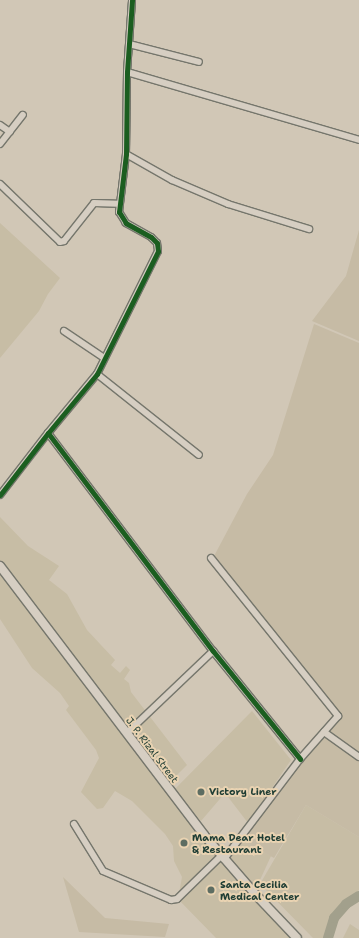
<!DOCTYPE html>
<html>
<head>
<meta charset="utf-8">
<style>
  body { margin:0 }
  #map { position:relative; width:359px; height:938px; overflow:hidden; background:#d1c7b6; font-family:"Shantell Sans",sans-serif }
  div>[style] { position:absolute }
  .built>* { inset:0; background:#c7bda5 }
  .green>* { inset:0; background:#c6bba5 }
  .river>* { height:10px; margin:-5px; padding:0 5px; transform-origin:5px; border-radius:5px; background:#a2a08c }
  .roads { filter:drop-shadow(1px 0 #75766c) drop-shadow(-1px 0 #75766c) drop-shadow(0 1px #75766c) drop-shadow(0 -1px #75766c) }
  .minor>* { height:6px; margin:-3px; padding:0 3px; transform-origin:3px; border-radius:3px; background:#d6cec2 }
  .major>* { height:8px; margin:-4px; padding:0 4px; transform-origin:4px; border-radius:4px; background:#d6cec2 }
  .cycleway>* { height:5px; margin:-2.5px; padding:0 2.5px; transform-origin:2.5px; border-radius:2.5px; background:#1b5e20 }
  .dots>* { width:11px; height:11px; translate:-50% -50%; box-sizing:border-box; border:2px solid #e9d3b2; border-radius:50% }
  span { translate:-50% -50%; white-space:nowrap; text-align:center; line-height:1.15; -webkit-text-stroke:4px #e9d3b2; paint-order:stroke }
  .street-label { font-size:10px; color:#1f3d34 }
  .poi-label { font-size:10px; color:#1f3d34; font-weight:700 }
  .left { translate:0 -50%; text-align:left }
</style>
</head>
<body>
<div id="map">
  <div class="built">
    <div style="clip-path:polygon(0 223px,60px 278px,48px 294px,39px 311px,0 358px)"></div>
    <div style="clip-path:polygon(0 517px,28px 546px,59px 566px,49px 580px,67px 594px,87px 630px,115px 660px,111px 665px,120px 673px,126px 666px,130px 670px,124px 679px,129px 683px,131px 692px,187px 765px,169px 783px,225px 860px,238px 838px,271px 856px,254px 893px,298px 938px,216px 938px,178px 899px,182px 877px,174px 861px,173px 846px,165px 834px,132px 801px,115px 791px,103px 808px,97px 809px,81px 792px,99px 758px,96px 750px,66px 710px,69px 706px,60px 693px,32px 668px,0 619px)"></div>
    <div style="clip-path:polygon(252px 711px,291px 760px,248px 823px,225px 793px,201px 821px,174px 790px)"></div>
    <div style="clip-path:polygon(306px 805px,359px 837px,359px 890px,337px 909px,329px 938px,313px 938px,260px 884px)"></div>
    <div style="clip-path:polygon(350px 924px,359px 930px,359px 938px,343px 938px)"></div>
  </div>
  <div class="green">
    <div style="clip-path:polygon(359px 230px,359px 341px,312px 321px,346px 276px)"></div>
    <div style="clip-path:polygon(314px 324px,359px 343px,359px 754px,326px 730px,339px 714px,213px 558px,247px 494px,273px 455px)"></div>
    <div style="clip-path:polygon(324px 732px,359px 757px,359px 837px,306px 805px,274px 858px,240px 839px)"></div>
    <div style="clip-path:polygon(63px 877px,105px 918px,169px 924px,165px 937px,79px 932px)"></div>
  </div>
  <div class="river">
    <div style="left:328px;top:938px;width:21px;rotate:-73deg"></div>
    <div style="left:334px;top:918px;width:18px;rotate:-49deg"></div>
    <div style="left:346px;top:904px;width:15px;rotate:-32deg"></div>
  </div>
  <div class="roads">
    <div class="minor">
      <div style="left:129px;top:44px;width:72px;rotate:14.4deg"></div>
      <div style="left:127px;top:72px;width:242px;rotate:16.3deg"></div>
      <div style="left:0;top:125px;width:12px;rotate:35deg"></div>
      <div style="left:0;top:144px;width:37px;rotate:-52deg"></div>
      <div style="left:126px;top:154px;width:53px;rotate:29.5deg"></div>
      <div style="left:172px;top:180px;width:61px;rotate:23.2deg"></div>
      <div style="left:228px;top:204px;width:85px;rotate:17.2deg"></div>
      <div style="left:0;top:184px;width:83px;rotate:44deg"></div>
      <div style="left:60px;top:242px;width:4px;rotate:-14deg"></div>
      <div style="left:64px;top:241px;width:48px;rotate:-51.7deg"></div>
      <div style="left:94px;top:203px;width:24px;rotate:2deg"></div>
      <div style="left:64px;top:331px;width:48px;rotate:34deg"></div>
      <div style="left:97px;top:374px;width:130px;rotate:38.5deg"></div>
      <div style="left:48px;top:433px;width:77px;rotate:-50.3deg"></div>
      <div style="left:97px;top:374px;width:137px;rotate:-63.6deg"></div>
      <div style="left:158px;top:251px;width:8px;rotate:-97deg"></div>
      <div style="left:157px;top:243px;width:8px;rotate:-135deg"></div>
      <div style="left:151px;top:237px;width:29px;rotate:-151deg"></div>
      <div style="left:126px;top:223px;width:13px;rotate:-122deg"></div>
      <div style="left:119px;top:212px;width:58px;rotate:-83.1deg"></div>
      <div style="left:126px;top:154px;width:82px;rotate:-89.3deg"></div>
      <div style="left:127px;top:72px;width:72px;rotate:-86deg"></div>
      <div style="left:0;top:495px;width:78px;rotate:-52.3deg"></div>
      <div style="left:48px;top:433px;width:273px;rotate:52.9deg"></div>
      <div style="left:213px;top:651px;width:139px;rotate:51.1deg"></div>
      <div style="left:211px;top:558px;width:203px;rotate:51.2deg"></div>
      <div style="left:338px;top:716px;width:57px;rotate:131.5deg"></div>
      <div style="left:300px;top:759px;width:126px;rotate:127.2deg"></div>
      <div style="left:324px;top:732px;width:43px;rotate:35.5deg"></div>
      <div style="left:127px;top:733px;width:119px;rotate:-43.6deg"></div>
      <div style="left:74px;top:824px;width:55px;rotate:58.3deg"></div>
      <div style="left:103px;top:871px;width:74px;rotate:23.1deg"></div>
      <div style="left:171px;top:900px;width:6px;rotate:-9deg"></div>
      <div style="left:177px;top:899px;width:62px;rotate:-44.3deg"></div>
    </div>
    <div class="major">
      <div style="left:0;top:566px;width:338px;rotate:52.8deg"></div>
      <div style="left:204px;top:835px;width:79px;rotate:49.1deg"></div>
      <div style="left:256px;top:895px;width:59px;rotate:46.4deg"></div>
    </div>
  </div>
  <div class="cycleway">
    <div style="left:48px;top:433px;width:77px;rotate:-50.3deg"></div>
    <div style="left:97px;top:374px;width:137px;rotate:-63.6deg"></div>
    <div style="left:158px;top:251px;width:8px;rotate:-97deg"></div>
    <div style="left:157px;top:243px;width:8px;rotate:-135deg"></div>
    <div style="left:151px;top:237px;width:29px;rotate:-151deg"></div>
    <div style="left:126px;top:223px;width:13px;rotate:-122deg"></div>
    <div style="left:119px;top:212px;width:58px;rotate:-83.1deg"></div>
    <div style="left:126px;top:154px;width:82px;rotate:-89.3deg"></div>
    <div style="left:127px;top:72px;width:72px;rotate:-86deg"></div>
    <div style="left:0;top:495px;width:78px;rotate:-52.3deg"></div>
    <div style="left:48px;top:433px;width:273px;rotate:52.9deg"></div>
    <div style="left:213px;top:651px;width:139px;rotate:51.1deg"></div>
  </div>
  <div class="dots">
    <div style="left:201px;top:792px;background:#5d6d62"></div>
    <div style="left:184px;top:843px;background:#5d6d62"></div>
    <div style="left:211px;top:890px;background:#5d6d62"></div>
  </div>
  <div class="street-label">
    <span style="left:152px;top:750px;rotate:53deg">J. P. Rizal Street</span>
  </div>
  <div class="poi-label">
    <span class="left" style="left:209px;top:792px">Victory Liner</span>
    <span class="left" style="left:192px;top:843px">Mama Dear Hotel<br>&amp; Restaurant</span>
    <span class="left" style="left:220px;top:890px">Santa Cecilia<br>Medical Center</span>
  </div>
</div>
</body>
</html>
